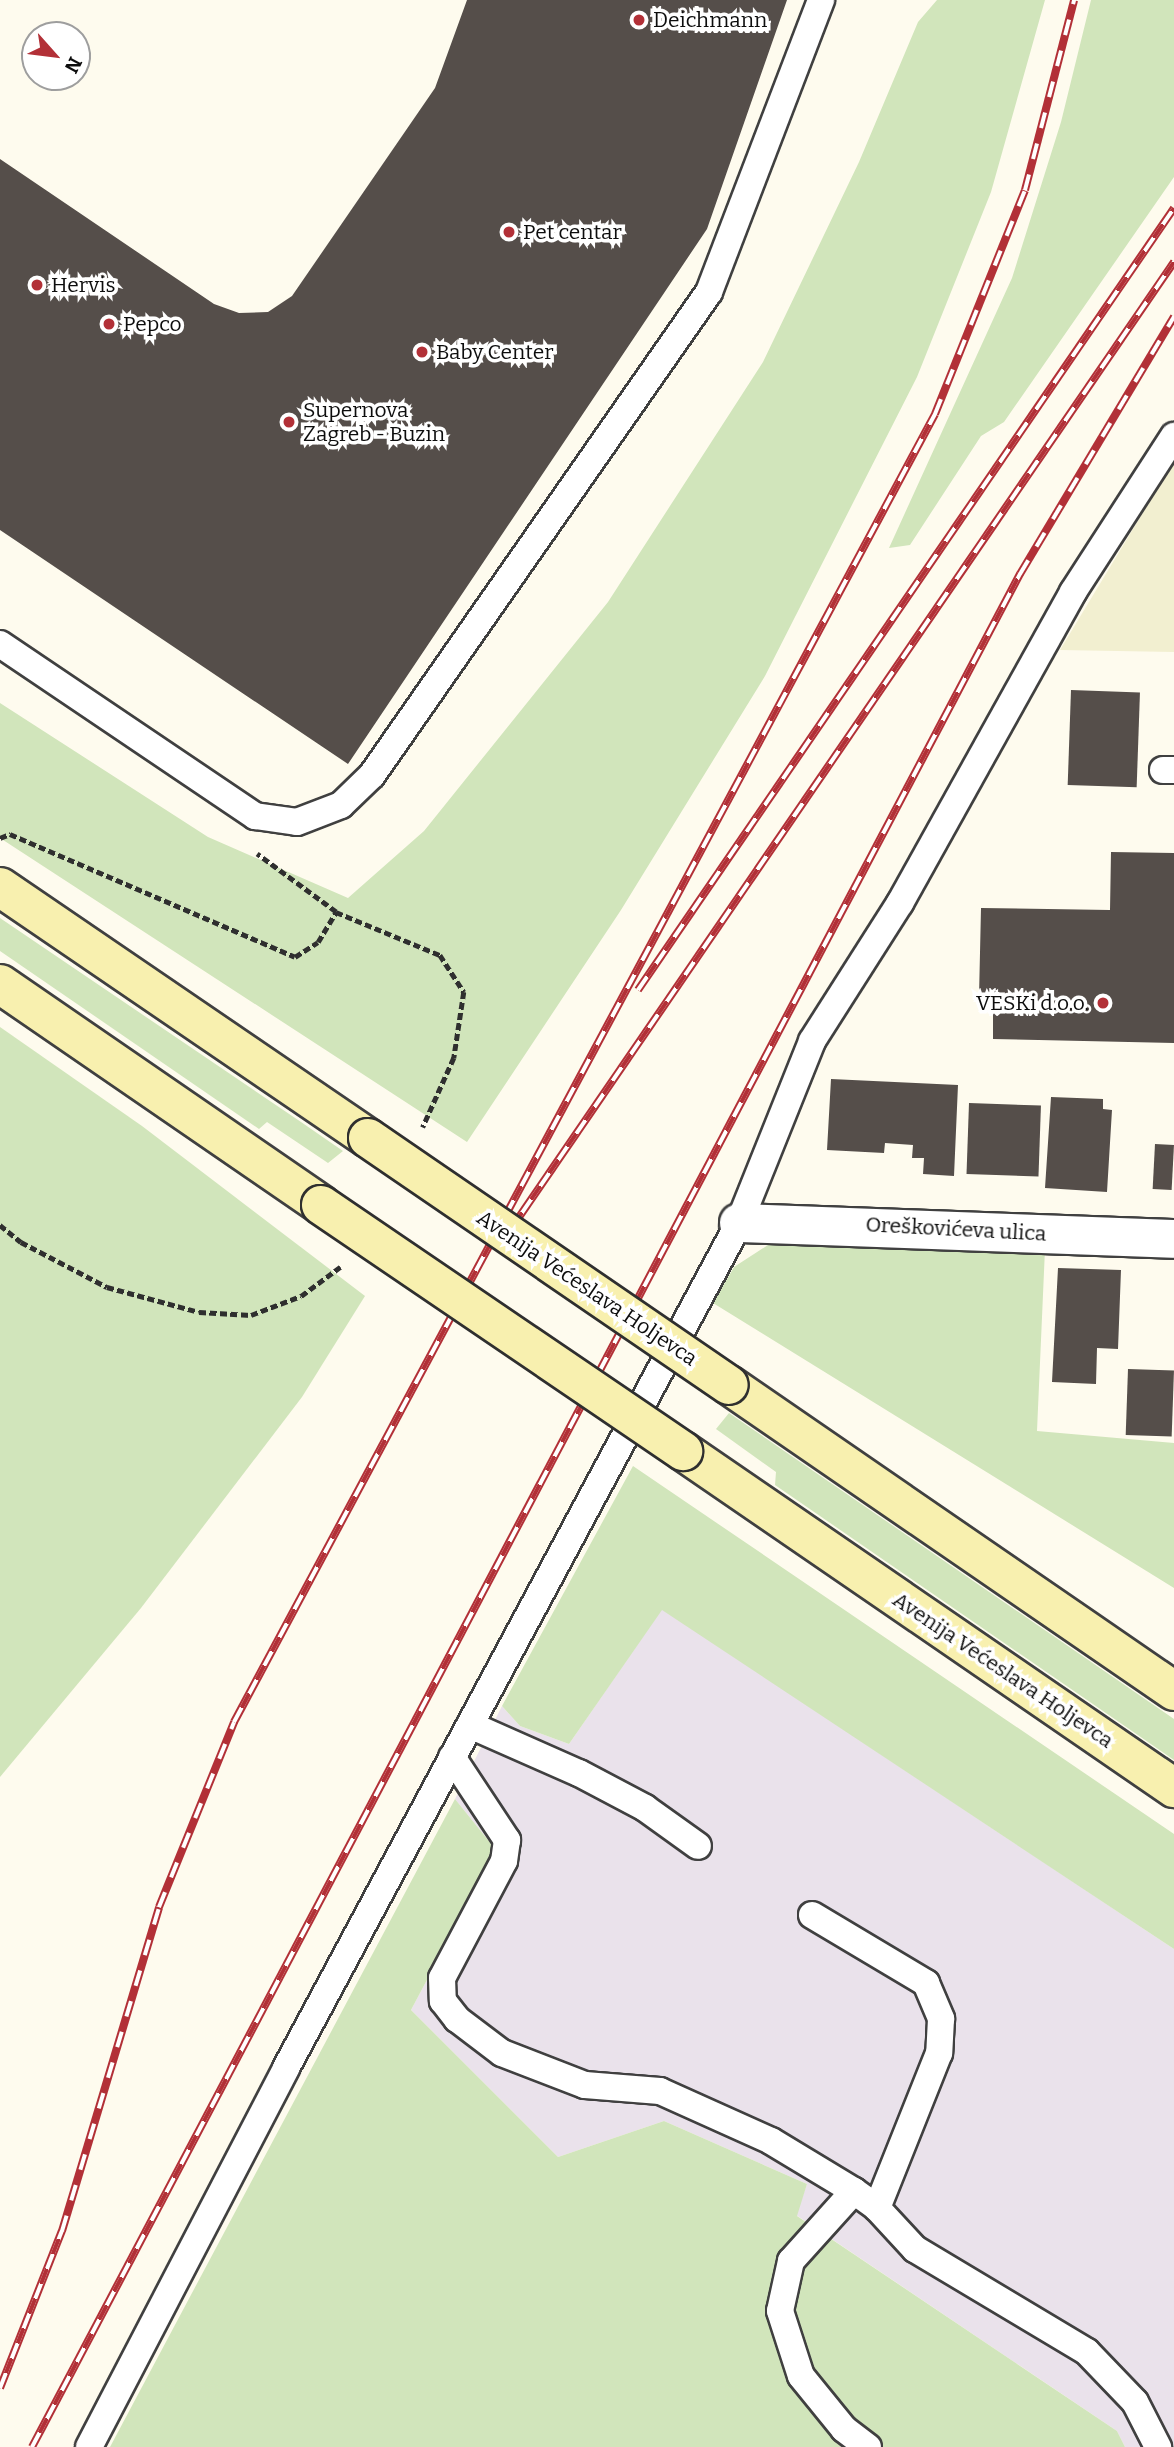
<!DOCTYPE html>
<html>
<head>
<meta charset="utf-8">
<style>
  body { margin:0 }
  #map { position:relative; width:1174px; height:2447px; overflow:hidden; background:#fefbee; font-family:Bitter,serif }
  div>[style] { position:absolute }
  .industrial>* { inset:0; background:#eae2eb }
  .farmland>* { inset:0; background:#f2efd0 }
  .green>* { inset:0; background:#d1e5bb }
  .building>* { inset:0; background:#554e4a; transform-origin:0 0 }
  .path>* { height:4.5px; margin-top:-2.25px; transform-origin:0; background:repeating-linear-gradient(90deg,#2f2f2f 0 7px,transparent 0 10.5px) }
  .roads { filter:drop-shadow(2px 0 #404040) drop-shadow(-2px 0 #404040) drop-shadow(0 2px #404040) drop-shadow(0 -2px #404040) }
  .service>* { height:26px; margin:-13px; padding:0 13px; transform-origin:13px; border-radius:13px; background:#fff }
  .minor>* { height:38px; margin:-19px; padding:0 19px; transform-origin:19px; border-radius:19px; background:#fff }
  .secondary>* { height:38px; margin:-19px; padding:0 19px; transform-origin:19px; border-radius:19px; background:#f8f0af }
  .rail>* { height:8px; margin-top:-4px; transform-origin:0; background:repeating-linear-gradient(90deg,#fff 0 16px,#b23037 0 32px); box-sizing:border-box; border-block:2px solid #b23037 }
  .bridges { filter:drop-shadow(2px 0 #2f2f2f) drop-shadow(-2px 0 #2f2f2f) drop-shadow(0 2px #2f2f2f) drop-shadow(0 -2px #2f2f2f) }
  .secondary-bridge>* { height:38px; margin:-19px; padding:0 19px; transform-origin:19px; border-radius:19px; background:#f8f0af }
  .dots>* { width:19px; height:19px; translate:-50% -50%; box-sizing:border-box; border:4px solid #fff; border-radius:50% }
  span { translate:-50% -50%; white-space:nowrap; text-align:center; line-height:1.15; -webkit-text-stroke:7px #fff; paint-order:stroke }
  .poi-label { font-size:21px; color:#0d0d0d }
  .left { translate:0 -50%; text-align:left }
  .right { translate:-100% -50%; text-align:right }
  .street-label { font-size:21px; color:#0d0d0d }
  .north { position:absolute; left:21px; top:21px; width:70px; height:70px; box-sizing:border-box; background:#fff; border:2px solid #9e9e9e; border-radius:50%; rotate:118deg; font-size:19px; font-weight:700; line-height:28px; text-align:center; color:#0d0d0d }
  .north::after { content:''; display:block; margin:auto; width:24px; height:32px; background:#b23037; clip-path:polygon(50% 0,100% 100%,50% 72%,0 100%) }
</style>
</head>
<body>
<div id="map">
  <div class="industrial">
    <div style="clip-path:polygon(662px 1609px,1174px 1949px,1174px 2447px,1125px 2447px,1117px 2431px,796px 2215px,807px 2184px,664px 2121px,558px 2157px,411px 2010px,496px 1850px,455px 1799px,502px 1706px,520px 1726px,569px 1744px)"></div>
  </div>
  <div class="farmland">
    <div style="clip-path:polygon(1174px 461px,1174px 652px,1060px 650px)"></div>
  </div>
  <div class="green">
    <div style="clip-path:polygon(937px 0,1045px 0,991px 192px,917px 377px,765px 676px,621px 910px,467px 1142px,0 838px,0 703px,208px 837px,348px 898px,424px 831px,608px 602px,763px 362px,859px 162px,918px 22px)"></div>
    <div style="clip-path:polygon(1091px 0,1174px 0,1174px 177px,1004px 422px,981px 436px,910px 545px,889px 548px,1012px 278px,1061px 122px)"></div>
    <div style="clip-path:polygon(0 918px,301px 1122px,343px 1151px,328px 1163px,267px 1122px,259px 1129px,0 951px)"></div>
    <div style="clip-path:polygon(0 1027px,142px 1126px,365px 1296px,302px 1397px,141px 1608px,0 1777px)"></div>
    <div style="clip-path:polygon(768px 1245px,1045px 1249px,1037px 1431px,1174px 1443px,1174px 1588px,713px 1303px,734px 1267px)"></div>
    <div style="clip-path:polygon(729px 1413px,1174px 1719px,1174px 1760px,775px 1485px,776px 1472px,716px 1429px)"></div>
    <div style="clip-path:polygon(633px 1466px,1174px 1834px,1174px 1949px,662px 1610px,569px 1744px,520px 1726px,502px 1706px)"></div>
    <div style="clip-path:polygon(455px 1799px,496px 1850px,411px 2010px,558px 2157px,664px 2121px,807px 2184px,797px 2216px,1117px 2431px,1125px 2447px,110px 2447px)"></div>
  </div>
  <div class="building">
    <div style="clip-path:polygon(467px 0,787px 0,707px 229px,348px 764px,0 530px,0 159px,214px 304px,239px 313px,268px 312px,292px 296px,435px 88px)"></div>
    <div style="left:1071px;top:690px;width:69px;height:95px;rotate:2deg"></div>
    <div style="clip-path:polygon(1111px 852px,1174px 853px,1174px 1043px,993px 1039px,993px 998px,979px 997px,981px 908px,1110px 910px)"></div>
    <div style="clip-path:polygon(831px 1079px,958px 1085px,954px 1176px,923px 1174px,924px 1158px,912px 1158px,913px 1145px,885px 1143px,884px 1153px,827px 1150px)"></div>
    <div style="clip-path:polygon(1051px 1097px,1103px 1099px,1103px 1109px,1112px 1110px,1107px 1192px,1045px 1188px)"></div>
    <div style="left:969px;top:1103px;width:72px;height:71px;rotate:2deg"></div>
    <div style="left:1155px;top:1144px;width:19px;height:45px;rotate:3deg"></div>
    <div style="clip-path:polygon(1058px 1268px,1121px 1270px,1118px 1349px,1097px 1348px,1096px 1384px,1052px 1382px)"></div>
    <div style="left:1128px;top:1369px;width:46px;height:66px;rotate:2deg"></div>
  </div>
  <div class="path">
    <div style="left:0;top:838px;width:11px;rotate:-22deg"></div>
    <div style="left:10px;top:834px;width:310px;rotate:23.3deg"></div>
    <div style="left:295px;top:957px;width:27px;rotate:-33deg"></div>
    <div style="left:318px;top:942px;width:35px;rotate:-59deg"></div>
    <div style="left:336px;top:912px;width:98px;rotate:-143.7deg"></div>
    <div style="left:336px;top:912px;width:113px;rotate:22.5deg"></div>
    <div style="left:440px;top:955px;width:44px;rotate:57deg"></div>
    <div style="left:464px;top:992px;width:67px;rotate:98.6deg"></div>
    <div style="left:454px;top:1058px;width:76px;rotate:114.2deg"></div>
    <div style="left:0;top:1225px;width:27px;rotate:39deg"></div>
    <div style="left:21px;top:1242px;width:97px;rotate:27.6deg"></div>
    <div style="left:107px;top:1287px;width:95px;rotate:15.2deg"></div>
    <div style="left:199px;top:1312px;width:52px;rotate:3.3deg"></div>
    <div style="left:251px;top:1315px;width:53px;rotate:-20.8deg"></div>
    <div style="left:301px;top:1296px;width:49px;rotate:-36.6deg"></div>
  </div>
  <div class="roads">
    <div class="service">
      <div style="left:0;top:644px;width:308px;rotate:34deg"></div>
      <div style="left:255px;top:816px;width:42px;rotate:8.1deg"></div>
      <div style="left:297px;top:822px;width:47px;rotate:-21.1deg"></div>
      <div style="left:341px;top:805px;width:43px;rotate:-44.1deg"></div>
      <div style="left:372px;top:775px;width:589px;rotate:-55.1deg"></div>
      <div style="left:709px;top:292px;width:313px;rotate:-69deg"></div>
      <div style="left:1163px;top:770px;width:11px"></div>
      <div style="left:470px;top:1725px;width:119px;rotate:23.8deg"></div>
      <div style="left:579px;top:1773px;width:75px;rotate:27.9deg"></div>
      <div style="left:645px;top:1808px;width:65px;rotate:35.6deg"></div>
      <div style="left:452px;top:1757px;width:100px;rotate:56.5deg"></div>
      <div style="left:507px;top:1840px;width:21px;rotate:98deg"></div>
      <div style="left:504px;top:1861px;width:132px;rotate:117.9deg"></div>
      <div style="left:442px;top:1978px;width:23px;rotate:88deg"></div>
      <div style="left:443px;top:2001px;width:23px;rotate:52deg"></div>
      <div style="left:457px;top:2019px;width:56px;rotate:37.1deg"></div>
      <div style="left:502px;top:2053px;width:89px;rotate:21.1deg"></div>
      <div style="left:585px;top:2085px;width:75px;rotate:4.6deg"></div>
      <div style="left:660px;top:2091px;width:122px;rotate:24.2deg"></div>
      <div style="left:771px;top:2141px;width:97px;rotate:31.1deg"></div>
      <div style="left:854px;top:2191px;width:29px;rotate:36deg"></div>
      <div style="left:877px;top:2208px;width:56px;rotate:47.2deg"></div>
      <div style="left:915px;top:2249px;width:200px;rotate:30.9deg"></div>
      <div style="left:1087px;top:2352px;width:69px;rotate:46.2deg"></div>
      <div style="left:1135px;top:2402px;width:51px;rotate:62.9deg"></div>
      <div style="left:812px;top:1915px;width:133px;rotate:30.8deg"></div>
      <div style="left:926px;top:1983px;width:39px;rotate:67deg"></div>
      <div style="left:941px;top:2019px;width:34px;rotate:93deg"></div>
      <div style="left:939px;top:2053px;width:167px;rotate:111.8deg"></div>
      <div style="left:854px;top:2191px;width:94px;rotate:132deg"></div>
      <div style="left:791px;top:2261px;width:51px;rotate:102.4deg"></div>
      <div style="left:780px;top:2311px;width:68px;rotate:72.1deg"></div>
      <div style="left:801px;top:2376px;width:68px;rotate:50.9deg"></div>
      <div style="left:844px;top:2429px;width:30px;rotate:37deg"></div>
      <div style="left:89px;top:2447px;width:427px;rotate:-62.5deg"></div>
      <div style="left:286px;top:2068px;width:959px;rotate:-61.8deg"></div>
      <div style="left:739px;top:1223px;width:196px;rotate:-68.1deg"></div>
      <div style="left:812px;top:1041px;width:164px;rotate:-57.5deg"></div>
      <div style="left:900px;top:903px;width:356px;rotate:-60.9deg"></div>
      <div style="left:1073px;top:592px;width:186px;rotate:-57.1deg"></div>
    </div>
    <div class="minor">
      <div style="left:739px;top:1223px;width:435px;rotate:2.1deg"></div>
    </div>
    <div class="secondary">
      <div style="left:0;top:887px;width:445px;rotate:34.3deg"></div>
      <div style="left:0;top:984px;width:390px;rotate:34.5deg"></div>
      <div style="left:729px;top:1385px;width:540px;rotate:34.51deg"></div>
      <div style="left:683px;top:1451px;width:596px;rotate:34.46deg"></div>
    </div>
  </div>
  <div class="rail">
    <div style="left:638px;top:990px;width:948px;rotate:-55.57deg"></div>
    <div style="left:504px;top:1239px;width:1185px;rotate:-55.56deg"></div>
    <div style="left:0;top:2388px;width:169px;rotate:-68.5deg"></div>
    <div style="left:62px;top:2231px;width:338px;rotate:-73.3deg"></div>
    <div style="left:159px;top:1907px;width:200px;rotate:-67.9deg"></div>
    <div style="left:234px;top:1722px;width:1484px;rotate:-61.81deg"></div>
    <div style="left:935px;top:414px;width:241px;rotate:-68.1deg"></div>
    <div style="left:1025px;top:190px;width:196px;rotate:-75.5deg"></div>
    <div style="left:32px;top:2447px;width:2118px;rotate:-62.19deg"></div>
    <div style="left:1020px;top:574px;width:300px;rotate:-59.1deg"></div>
  </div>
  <div class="bridges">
    <div class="secondary-bridge">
      <div style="left:368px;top:1138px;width:437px;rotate:34.4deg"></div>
      <div style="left:321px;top:1205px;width:438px;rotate:34.2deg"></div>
    </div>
  </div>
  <div class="dots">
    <div style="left:639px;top:20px;background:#b23037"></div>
    <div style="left:509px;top:232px;background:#b23037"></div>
    <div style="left:37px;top:285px;background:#b23037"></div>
    <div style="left:109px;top:324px;background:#b23037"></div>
    <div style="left:422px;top:352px;background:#b23037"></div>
    <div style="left:289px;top:422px;background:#b23037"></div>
    <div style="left:1103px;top:1003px;background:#b23037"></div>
  </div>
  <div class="poi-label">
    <span class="left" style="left:653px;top:20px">Deichmann</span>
    <span class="left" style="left:523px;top:232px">Pet centar</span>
    <span class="left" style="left:51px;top:285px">Hervis</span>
    <span class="left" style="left:123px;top:324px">Pepco</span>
    <span class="left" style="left:436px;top:352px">Baby Center</span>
    <span class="left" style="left:303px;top:422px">Supernova<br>Zagreb - Buzin</span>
    <span class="right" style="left:1089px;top:1003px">VESKi d.o.o.</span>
  </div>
  <div class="street-label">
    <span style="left:956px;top:1229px;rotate:3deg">Oreškovićeva ulica</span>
    <span style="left:587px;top:1288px;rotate:34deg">Avenija Većeslava Holjevca</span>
    <span style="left:1003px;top:1670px;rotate:34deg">Avenija Većeslava Holjevca</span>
  </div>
  <div class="north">N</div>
</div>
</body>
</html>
